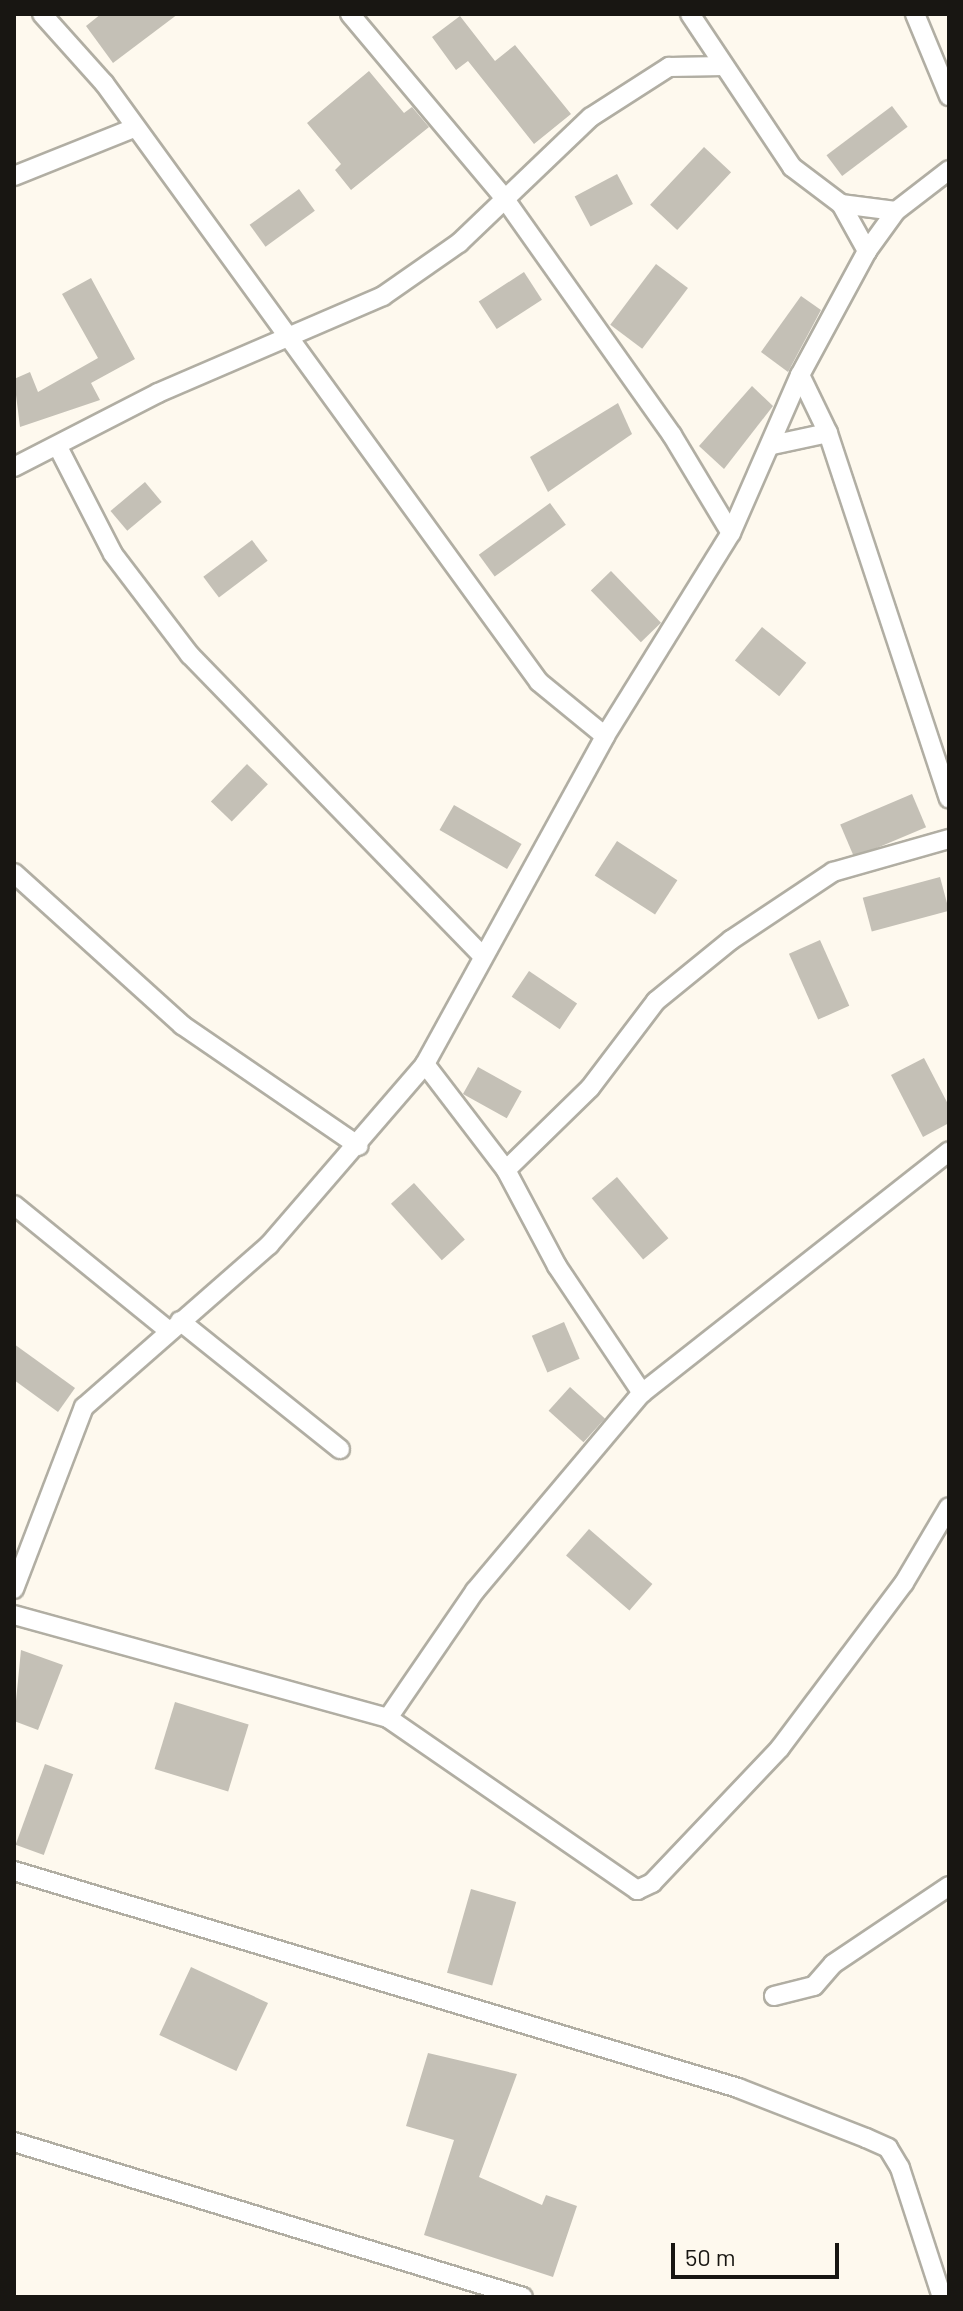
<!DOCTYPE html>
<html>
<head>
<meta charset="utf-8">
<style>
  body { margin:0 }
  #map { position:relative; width:963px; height:2311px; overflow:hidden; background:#fef9ee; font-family:Barlow,sans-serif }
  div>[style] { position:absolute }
  .building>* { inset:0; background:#c4c0b6; transform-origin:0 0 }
  .roads { filter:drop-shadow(2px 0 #b1aea3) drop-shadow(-2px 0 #b1aea3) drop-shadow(0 2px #b1aea3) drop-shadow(0 -2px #b1aea3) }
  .minor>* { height:18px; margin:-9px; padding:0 9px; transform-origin:9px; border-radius:9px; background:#fff }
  span { translate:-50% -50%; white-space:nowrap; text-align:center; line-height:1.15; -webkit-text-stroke:7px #fef9ee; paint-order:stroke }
  .frame { position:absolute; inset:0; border:16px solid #181612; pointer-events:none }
  .scale { position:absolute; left:671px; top:2243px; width:168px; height:36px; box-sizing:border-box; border:4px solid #181612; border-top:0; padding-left:10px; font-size:24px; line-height:28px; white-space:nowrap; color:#181612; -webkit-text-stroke:6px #fef9ee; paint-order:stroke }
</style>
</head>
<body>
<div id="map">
  <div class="building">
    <div style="clip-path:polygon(101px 14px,178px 14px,113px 63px,86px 26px)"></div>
    <div style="clip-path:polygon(460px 16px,495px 61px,515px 45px,571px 114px,534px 144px,468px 61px,456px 70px,432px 37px)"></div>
    <div style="clip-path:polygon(369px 71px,404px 113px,412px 107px,429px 127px,351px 190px,335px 170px,341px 164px,307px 123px)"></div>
    <div style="left:892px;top:106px;width:26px;height:82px;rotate:53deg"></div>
    <div style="left:704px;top:147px;width:37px;height:79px;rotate:43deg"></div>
    <div style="left:617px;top:174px;width:34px;height:48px;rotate:62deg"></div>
    <div style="left:299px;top:189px;width:27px;height:61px;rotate:54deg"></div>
    <div style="left:656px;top:264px;width:40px;height:76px;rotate:37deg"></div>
    <div style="left:524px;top:272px;width:33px;height:54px;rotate:57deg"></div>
    <div style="clip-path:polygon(91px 278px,135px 359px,91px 383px,100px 400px,20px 427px,14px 379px,30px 372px,38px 392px,98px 358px,62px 294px)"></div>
    <div style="clip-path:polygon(801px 296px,821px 310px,788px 372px,761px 352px)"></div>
    <div style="clip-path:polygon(752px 386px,773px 406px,724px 469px,699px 446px)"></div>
    <div style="clip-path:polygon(618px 403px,632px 434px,548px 492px,530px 457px)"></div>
    <div style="left:145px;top:482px;width:26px;height:45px;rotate:50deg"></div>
    <div style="left:550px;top:503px;width:27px;height:88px;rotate:54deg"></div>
    <div style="left:252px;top:540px;width:26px;height:61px;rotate:53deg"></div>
    <div style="left:611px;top:571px;width:72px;height:28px;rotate:46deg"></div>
    <div style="left:762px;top:627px;width:57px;height:43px;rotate:39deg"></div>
    <div style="left:247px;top:764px;width:29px;height:52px;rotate:44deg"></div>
    <div style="left:912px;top:794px;width:36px;height:78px;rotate:67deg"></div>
    <div style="left:454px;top:805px;width:78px;height:29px;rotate:30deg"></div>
    <div style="left:617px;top:841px;width:72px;height:41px;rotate:33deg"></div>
    <div style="left:940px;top:877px;width:35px;height:80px;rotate:75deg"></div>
    <div style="left:820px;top:940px;width:72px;height:34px;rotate:66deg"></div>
    <div style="left:529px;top:971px;width:58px;height:31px;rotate:34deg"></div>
    <div style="clip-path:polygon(924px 1058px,949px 1106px,949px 1123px,923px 1137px,891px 1075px)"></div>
    <div style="left:478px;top:1067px;width:50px;height:31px;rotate:29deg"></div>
    <div style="left:617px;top:1177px;width:80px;height:33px;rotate:50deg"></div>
    <div style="left:414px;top:1183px;width:76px;height:31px;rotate:48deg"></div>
    <div style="left:564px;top:1322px;width:40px;height:35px;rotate:67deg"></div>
    <div style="clip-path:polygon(14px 1344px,75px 1388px,58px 1412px,14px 1380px)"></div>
    <div style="left:570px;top:1387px;width:47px;height:32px;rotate:42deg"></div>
    <div style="left:589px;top:1529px;width:84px;height:35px;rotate:41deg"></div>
    <div style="clip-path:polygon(21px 1650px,63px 1665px,38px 1730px,14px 1721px)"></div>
    <div style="left:175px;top:1702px;width:77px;height:70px;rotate:17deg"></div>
    <div style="left:45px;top:1764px;width:30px;height:86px;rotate:20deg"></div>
    <div style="left:471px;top:1889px;width:47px;height:87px;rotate:16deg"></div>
    <div style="left:191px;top:1967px;width:85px;height:75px;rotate:25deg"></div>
    <div style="clip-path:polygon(428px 2053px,517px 2074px,479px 2177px,542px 2205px,546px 2195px,577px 2206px,553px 2277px,424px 2235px,454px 2140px,406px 2126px)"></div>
  </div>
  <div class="roads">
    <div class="minor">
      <div style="left:42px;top:14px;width:93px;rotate:48.1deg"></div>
      <div style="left:104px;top:83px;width:740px;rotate:54.01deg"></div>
      <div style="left:539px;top:682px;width:85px;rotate:39.3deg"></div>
      <div style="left:350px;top:14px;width:236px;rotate:50deg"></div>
      <div style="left:502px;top:195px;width:294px;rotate:54.7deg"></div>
      <div style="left:672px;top:435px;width:114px;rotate:59deg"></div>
      <div style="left:690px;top:14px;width:184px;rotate:56.3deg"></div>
      <div style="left:792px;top:167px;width:61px;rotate:37.1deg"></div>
      <div style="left:841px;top:204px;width:55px;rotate:7.3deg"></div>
      <div style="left:915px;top:14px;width:89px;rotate:67.5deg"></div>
      <div style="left:14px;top:176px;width:129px;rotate:-21.8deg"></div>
      <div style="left:841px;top:204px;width:54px;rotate:61deg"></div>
      <div style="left:800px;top:375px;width:64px;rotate:64.2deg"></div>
      <div style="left:828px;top:433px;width:385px;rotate:71.7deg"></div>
      <div style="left:772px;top:445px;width:57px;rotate:-12.1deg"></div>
      <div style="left:58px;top:447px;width:120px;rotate:62.8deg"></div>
      <div style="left:113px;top:554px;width:127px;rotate:52.7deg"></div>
      <div style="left:190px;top:655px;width:417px;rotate:45.8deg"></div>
      <div style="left:14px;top:467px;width:162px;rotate:-27.2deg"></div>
      <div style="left:158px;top:393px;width:245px;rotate:-23.3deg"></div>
      <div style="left:383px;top:296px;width:93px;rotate:-34.9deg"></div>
      <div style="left:459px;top:243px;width:182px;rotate:-43.7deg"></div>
      <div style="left:591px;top:117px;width:93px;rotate:-32.7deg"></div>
      <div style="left:669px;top:67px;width:55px;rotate:-1deg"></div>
      <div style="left:14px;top:873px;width:227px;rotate:42.1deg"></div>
      <div style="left:182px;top:1025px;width:214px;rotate:34.4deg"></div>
      <div style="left:425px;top:1064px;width:133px;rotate:52.6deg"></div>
      <div style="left:506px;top:1170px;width:109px;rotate:62deg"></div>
      <div style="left:557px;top:1266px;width:153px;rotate:56.2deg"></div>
      <div style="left:506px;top:1170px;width:117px;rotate:-44.3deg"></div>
      <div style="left:590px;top:1088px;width:109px;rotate:-52.8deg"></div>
      <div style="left:656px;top:1001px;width:97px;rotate:-39.1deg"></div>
      <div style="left:731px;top:940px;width:123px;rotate:-33.7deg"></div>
      <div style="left:833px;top:872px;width:121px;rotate:-15.9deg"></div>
      <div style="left:14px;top:1205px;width:200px;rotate:39.1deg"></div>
      <div style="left:180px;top:1321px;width:205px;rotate:38.7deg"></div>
      <div style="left:14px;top:1589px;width:195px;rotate:-69deg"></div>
      <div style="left:84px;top:1407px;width:246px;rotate:-41.2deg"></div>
      <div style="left:269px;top:1245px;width:239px;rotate:-49.2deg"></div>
      <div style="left:425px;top:1064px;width:374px;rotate:-61.2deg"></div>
      <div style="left:605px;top:736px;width:239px;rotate:-58.2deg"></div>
      <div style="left:731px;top:533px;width:172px;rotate:-66.4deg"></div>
      <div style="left:800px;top:375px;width:141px;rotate:-61.6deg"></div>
      <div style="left:867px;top:251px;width:49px;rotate:-54.1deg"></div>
      <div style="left:896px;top:211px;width:67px;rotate:-37.7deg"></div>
      <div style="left:14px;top:1615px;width:388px;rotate:15.4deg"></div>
      <div style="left:388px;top:1718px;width:303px;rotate:34.6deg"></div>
      <div style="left:637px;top:1890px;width:17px;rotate:-25deg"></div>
      <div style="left:652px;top:1883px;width:186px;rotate:-46.5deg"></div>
      <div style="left:780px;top:1748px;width:206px;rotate:-53.1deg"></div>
      <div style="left:904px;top:1583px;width:88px;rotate:-59.4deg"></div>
      <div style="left:388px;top:1718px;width:154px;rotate:-55.6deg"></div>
      <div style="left:475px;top:1591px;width:259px;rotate:-49.9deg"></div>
      <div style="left:642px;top:1393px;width:391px;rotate:-38.2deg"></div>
      <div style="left:14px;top:1871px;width:756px;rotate:16.68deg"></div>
      <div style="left:738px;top:2088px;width:137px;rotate:21.3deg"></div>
      <div style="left:866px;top:2138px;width:24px;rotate:24deg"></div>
      <div style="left:888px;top:2148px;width:23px;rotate:59deg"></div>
      <div style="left:900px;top:2168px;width:136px;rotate:72deg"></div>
      <div style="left:774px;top:1996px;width:41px;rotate:-14deg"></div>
      <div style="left:814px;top:1986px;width:29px;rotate:-49deg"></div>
      <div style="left:833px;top:1964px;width:140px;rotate:-33.9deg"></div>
      <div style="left:14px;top:2142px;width:532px;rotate:16.94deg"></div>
    </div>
  </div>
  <div class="frame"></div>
  <div class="scale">50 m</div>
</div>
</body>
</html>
